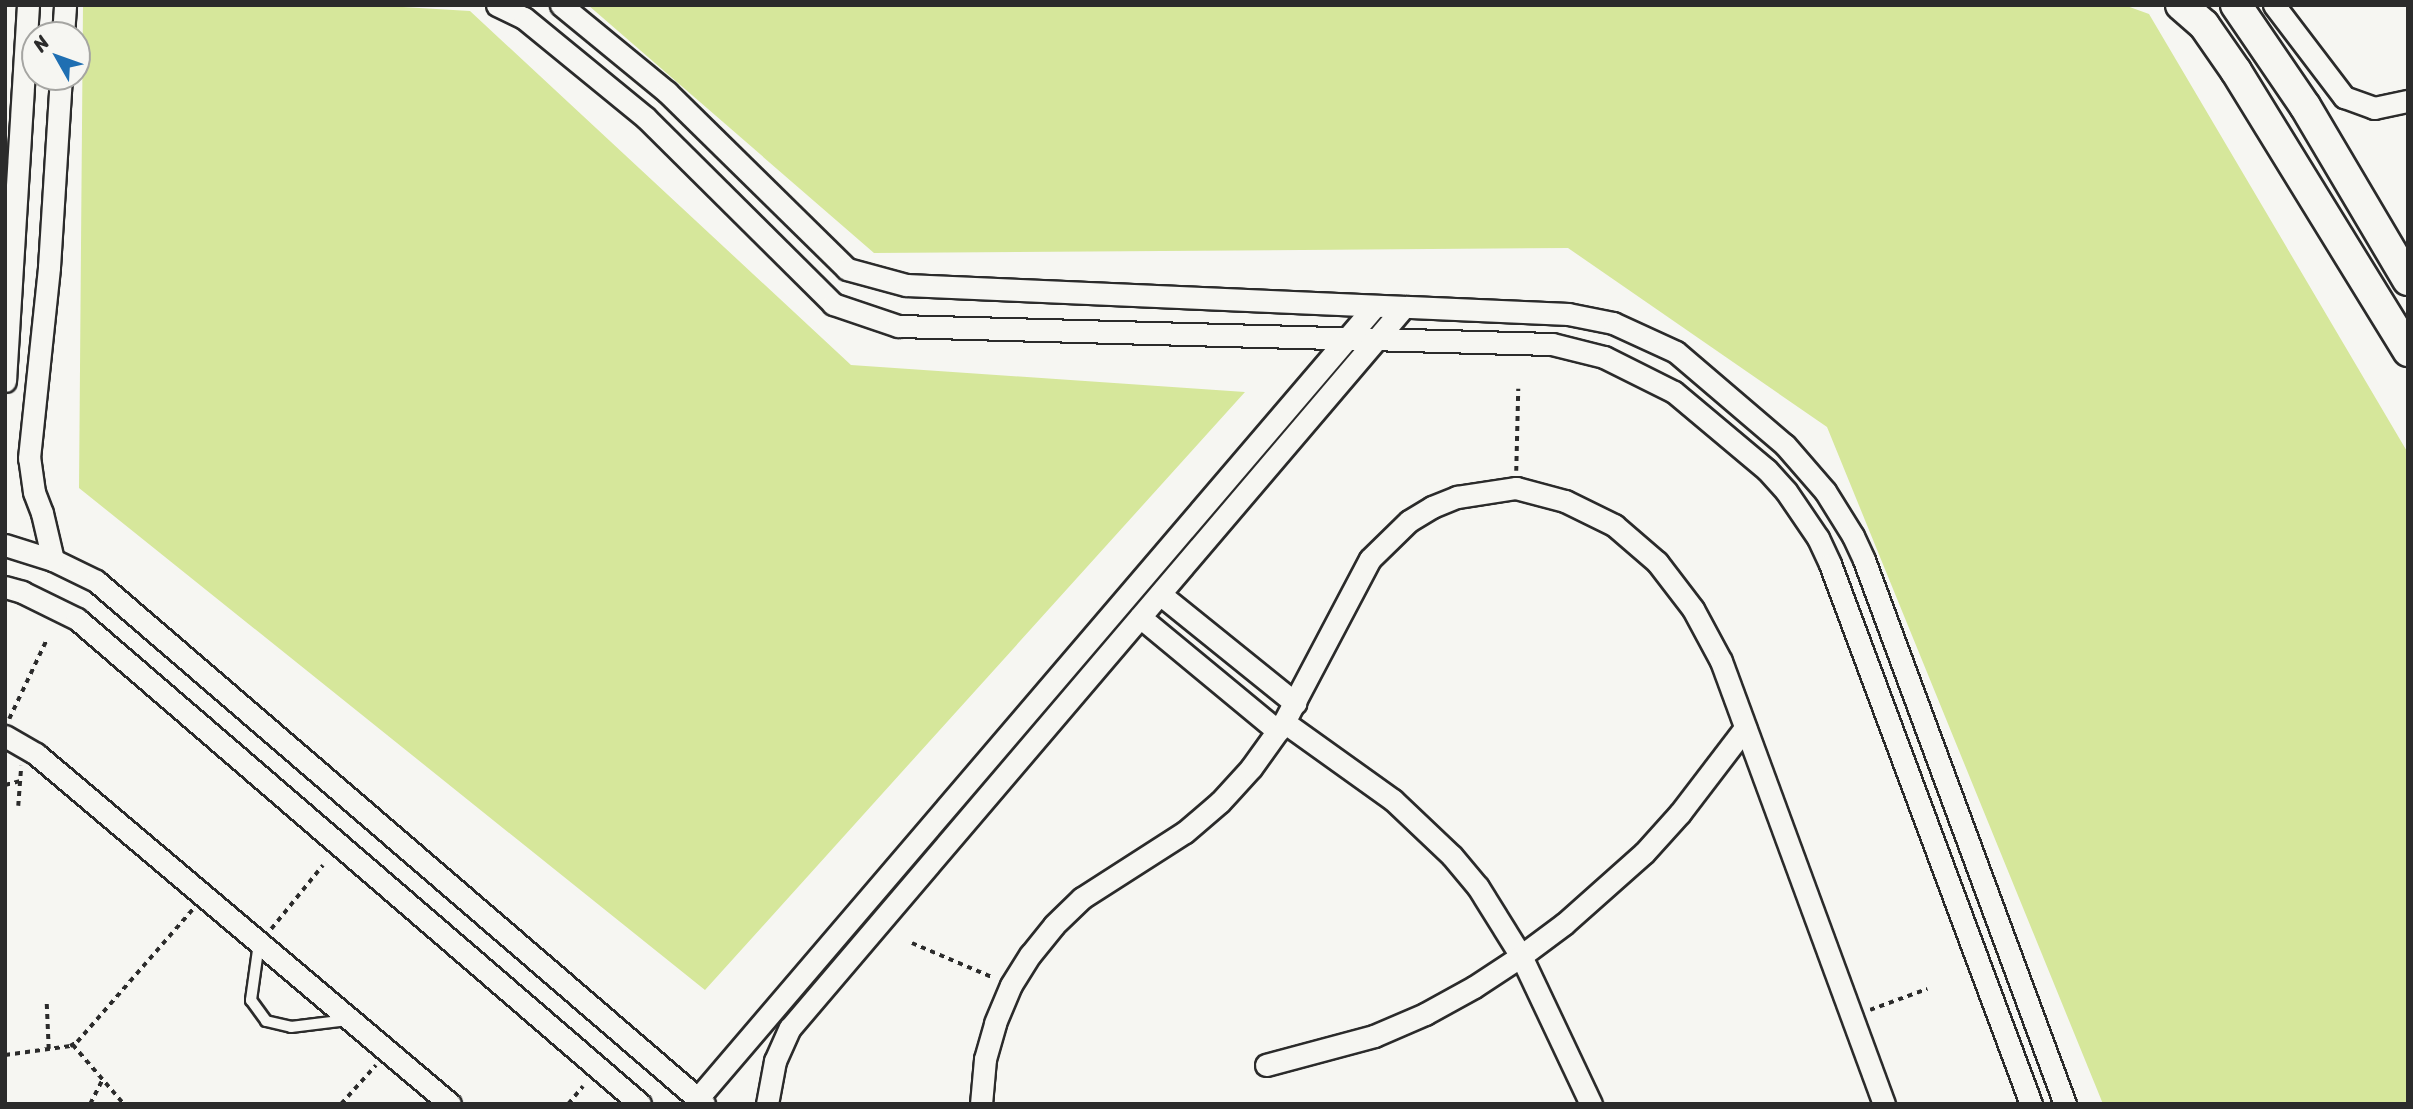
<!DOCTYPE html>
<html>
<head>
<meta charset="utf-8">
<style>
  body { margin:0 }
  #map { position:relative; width:2413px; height:1109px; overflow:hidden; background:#f6f6f2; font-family:Sriracha,sans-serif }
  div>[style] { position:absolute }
  .green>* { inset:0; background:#d6e79b }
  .path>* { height:3.5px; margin-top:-1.75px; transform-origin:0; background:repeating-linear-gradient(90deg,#2b2b2b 0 5px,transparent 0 10px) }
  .roads { filter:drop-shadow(2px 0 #2b2b2b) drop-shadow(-2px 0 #2b2b2b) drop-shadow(0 2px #2b2b2b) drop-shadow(0 -2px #2b2b2b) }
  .lane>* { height:10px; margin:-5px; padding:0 5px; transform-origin:5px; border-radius:5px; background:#f6f6f2 }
  .street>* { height:21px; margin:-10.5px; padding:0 10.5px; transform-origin:10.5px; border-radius:10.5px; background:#f6f6f2 }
  .secondary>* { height:30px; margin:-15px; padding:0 15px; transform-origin:15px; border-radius:15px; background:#f6f6f2 }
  span { translate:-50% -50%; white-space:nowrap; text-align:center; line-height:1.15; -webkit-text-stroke:5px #f6f6f2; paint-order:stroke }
  .frame { position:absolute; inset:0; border:7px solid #2b2b2b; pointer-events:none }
  .north { position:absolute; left:21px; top:21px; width:70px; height:70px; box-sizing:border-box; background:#f6f6f2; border:2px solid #a5a5a2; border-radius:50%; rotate:310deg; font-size:19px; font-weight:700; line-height:28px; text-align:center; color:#2b2b2b }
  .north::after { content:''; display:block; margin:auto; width:24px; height:32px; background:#1f6fb2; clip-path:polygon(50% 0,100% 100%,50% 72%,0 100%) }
</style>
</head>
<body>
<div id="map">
  <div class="green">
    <div style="clip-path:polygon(83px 5px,369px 5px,470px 11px,851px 365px,1245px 392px,705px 990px,79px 488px)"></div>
    <div style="clip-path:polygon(588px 5px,2124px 5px,2149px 14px,2408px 453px,2408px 1104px,2103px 1104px,1827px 427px,1568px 248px,874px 253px)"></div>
  </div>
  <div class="path">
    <div style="left:1516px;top:471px;width:82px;rotate:-88.6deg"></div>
    <div style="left:9px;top:719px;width:89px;rotate:-64.6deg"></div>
    <div style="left:5px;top:785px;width:16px;rotate:-15deg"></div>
    <div style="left:18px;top:806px;width:40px;rotate:-85.7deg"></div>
    <div style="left:271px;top:929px;width:82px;rotate:-50.9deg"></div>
    <div style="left:912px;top:943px;width:89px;rotate:23.1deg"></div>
    <div style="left:47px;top:1004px;width:45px;rotate:87.5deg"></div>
    <div style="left:1870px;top:1010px;width:61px;rotate:-20.2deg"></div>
    <div style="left:73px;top:1045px;width:78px;rotate:49.2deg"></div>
    <div style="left:5px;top:1055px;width:66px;rotate:-7.9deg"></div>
    <div style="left:70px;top:1046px;width:8px;rotate:-30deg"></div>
    <div style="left:77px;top:1042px;width:176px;rotate:-48.9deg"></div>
    <div style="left:90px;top:1104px;width:29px;rotate:-63deg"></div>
    <div style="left:341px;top:1104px;width:52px;rotate:-48.1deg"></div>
    <div style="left:568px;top:1104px;width:23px;rotate:-50deg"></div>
  </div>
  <div class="roads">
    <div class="lane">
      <div style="left:259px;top:943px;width:58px;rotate:98deg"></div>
      <div style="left:251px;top:1000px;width:26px;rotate:54deg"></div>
      <div style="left:266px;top:1021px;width:26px;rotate:13deg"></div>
      <div style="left:291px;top:1027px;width:57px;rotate:-7deg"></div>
    </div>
    <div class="street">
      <div style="left:497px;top:5px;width:30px;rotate:26deg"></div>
      <div style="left:524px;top:18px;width:158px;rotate:39.3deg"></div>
      <div style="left:646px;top:118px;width:264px;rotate:44.8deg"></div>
      <div style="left:833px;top:304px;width:69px;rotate:18.7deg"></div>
      <div style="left:898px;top:326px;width:654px;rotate:1.58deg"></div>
      <div style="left:1552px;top:344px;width:54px;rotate:14deg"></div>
      <div style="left:1604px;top:357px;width:78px;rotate:26.6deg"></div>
      <div style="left:1674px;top:392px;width:121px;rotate:40deg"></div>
      <div style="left:1767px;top:470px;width:28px;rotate:48deg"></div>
      <div style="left:1786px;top:491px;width:57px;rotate:55.8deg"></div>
      <div style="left:1818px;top:538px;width:29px;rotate:65deg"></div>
      <div style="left:1830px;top:564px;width:576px;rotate:69.58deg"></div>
      <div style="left:561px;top:5px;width:137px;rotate:39.4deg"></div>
      <div style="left:667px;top:92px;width:252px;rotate:44.5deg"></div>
      <div style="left:847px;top:269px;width:61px;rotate:15.2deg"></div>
      <div style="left:906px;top:285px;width:663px;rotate:2.51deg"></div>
      <div style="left:1568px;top:314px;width:46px;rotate:11.3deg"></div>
      <div style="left:1613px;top:323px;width:69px;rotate:24.7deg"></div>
      <div style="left:1676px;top:352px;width:143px;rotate:40.5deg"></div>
      <div style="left:1785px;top:445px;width:61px;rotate:49deg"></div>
      <div style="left:1825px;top:491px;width:53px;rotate:58.1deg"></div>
      <div style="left:1853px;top:536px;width:26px;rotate:65deg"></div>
      <div style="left:1864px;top:560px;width:580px;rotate:69.72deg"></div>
      <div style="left:2274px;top:5px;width:116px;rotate:52.7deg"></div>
      <div style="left:2344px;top:97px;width:32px;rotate:20deg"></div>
      <div style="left:2374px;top:108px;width:35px;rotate:-12deg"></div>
      <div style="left:63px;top:35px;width:30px;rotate:-86deg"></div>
      <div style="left:5px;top:381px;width:377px;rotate:-86.5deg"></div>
      <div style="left:5px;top:545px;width:50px;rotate:17.4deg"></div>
      <div style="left:53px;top:560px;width:48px;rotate:26deg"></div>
      <div style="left:96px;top:581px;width:802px;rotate:40.7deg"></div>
      <div style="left:53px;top:560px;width:48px;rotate:-103.2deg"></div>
      <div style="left:42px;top:513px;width:22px;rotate:-111deg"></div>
      <div style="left:34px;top:492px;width:34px;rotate:-98deg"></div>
      <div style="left:29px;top:458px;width:192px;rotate:-84deg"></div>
      <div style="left:49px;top:267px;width:190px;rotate:-86.4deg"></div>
      <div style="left:5px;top:587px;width:18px;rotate:16deg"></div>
      <div style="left:22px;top:592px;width:61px;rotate:26.1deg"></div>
      <div style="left:77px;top:619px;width:743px;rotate:40.74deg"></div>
      <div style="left:1160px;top:594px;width:174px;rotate:38.9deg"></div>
      <div style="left:1140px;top:617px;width:179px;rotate:39.6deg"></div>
      <div style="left:1284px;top:722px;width:134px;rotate:35.6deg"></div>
      <div style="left:1393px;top:800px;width:81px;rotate:43.5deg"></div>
      <div style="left:1452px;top:856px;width:40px;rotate:50deg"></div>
      <div style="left:1478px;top:887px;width:81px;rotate:58.1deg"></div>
      <div style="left:1521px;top:956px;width:164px;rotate:64.7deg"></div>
      <div style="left:5px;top:736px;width:36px;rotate:30deg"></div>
      <div style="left:36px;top:754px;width:542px;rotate:40.21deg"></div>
      <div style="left:1266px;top:1065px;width:112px;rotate:-15deg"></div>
      <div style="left:1374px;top:1036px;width:56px;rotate:-23.3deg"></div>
      <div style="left:1425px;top:1014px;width:56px;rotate:-28.9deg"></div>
      <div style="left:1474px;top:987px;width:56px;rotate:-33.4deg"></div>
      <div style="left:1521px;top:956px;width:54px;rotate:-36.7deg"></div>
      <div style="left:1564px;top:924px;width:107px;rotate:-41.6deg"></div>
      <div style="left:1644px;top:853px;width:54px;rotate:-48deg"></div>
      <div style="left:1680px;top:813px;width:107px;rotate:-52.6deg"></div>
      <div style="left:698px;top:1098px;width:1042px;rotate:-49.48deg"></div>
      <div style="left:767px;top:1104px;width:44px;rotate:-79.5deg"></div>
      <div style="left:775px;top:1061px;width:36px;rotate:-66deg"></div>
      <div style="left:790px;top:1028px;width:946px;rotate:-49.59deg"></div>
      <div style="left:981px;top:1104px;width:45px;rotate:-84.9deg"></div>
      <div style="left:985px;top:1059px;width:37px;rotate:-74deg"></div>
      <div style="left:995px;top:1023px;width:41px;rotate:-67.2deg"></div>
      <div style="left:1011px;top:985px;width:36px;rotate:-58deg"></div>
      <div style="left:1030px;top:955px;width:38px;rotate:-51deg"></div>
      <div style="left:1054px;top:925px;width:39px;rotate:-44deg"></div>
      <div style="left:1082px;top:898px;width:122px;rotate:-32.7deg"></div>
      <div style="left:1185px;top:832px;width:46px;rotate:-40.6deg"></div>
      <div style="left:1220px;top:802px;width:46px;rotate:-47.6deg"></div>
      <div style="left:1251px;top:768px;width:57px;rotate:-54.3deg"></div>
      <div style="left:1284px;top:722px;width:184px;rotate:-62.2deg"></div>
      <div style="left:1370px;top:559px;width:54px;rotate:-44.3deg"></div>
      <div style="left:1409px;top:521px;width:27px;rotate:-31deg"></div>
      <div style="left:1432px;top:507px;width:27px;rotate:-22deg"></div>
      <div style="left:1457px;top:497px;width:60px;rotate:-8.7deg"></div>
      <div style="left:1516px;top:488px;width:51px;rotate:14.9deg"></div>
      <div style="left:1565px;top:501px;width:55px;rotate:26.1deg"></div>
      <div style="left:1614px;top:525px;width:57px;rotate:40.7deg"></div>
      <div style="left:1657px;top:562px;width:59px;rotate:52.5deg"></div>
      <div style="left:1693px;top:609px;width:59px;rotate:61.7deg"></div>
      <div style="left:1721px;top:661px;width:472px;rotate:69.8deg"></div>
    </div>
    <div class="secondary">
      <div style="left:2181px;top:5px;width:30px;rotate:41deg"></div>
      <div style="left:2204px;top:25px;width:56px;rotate:55.2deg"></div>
      <div style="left:2236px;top:71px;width:329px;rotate:58.4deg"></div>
      <div style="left:2236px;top:5px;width:122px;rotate:55.7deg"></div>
      <div style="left:2305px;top:106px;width:202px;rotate:59.4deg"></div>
    </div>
  </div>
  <div class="frame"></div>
  <div class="north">N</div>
</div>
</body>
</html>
